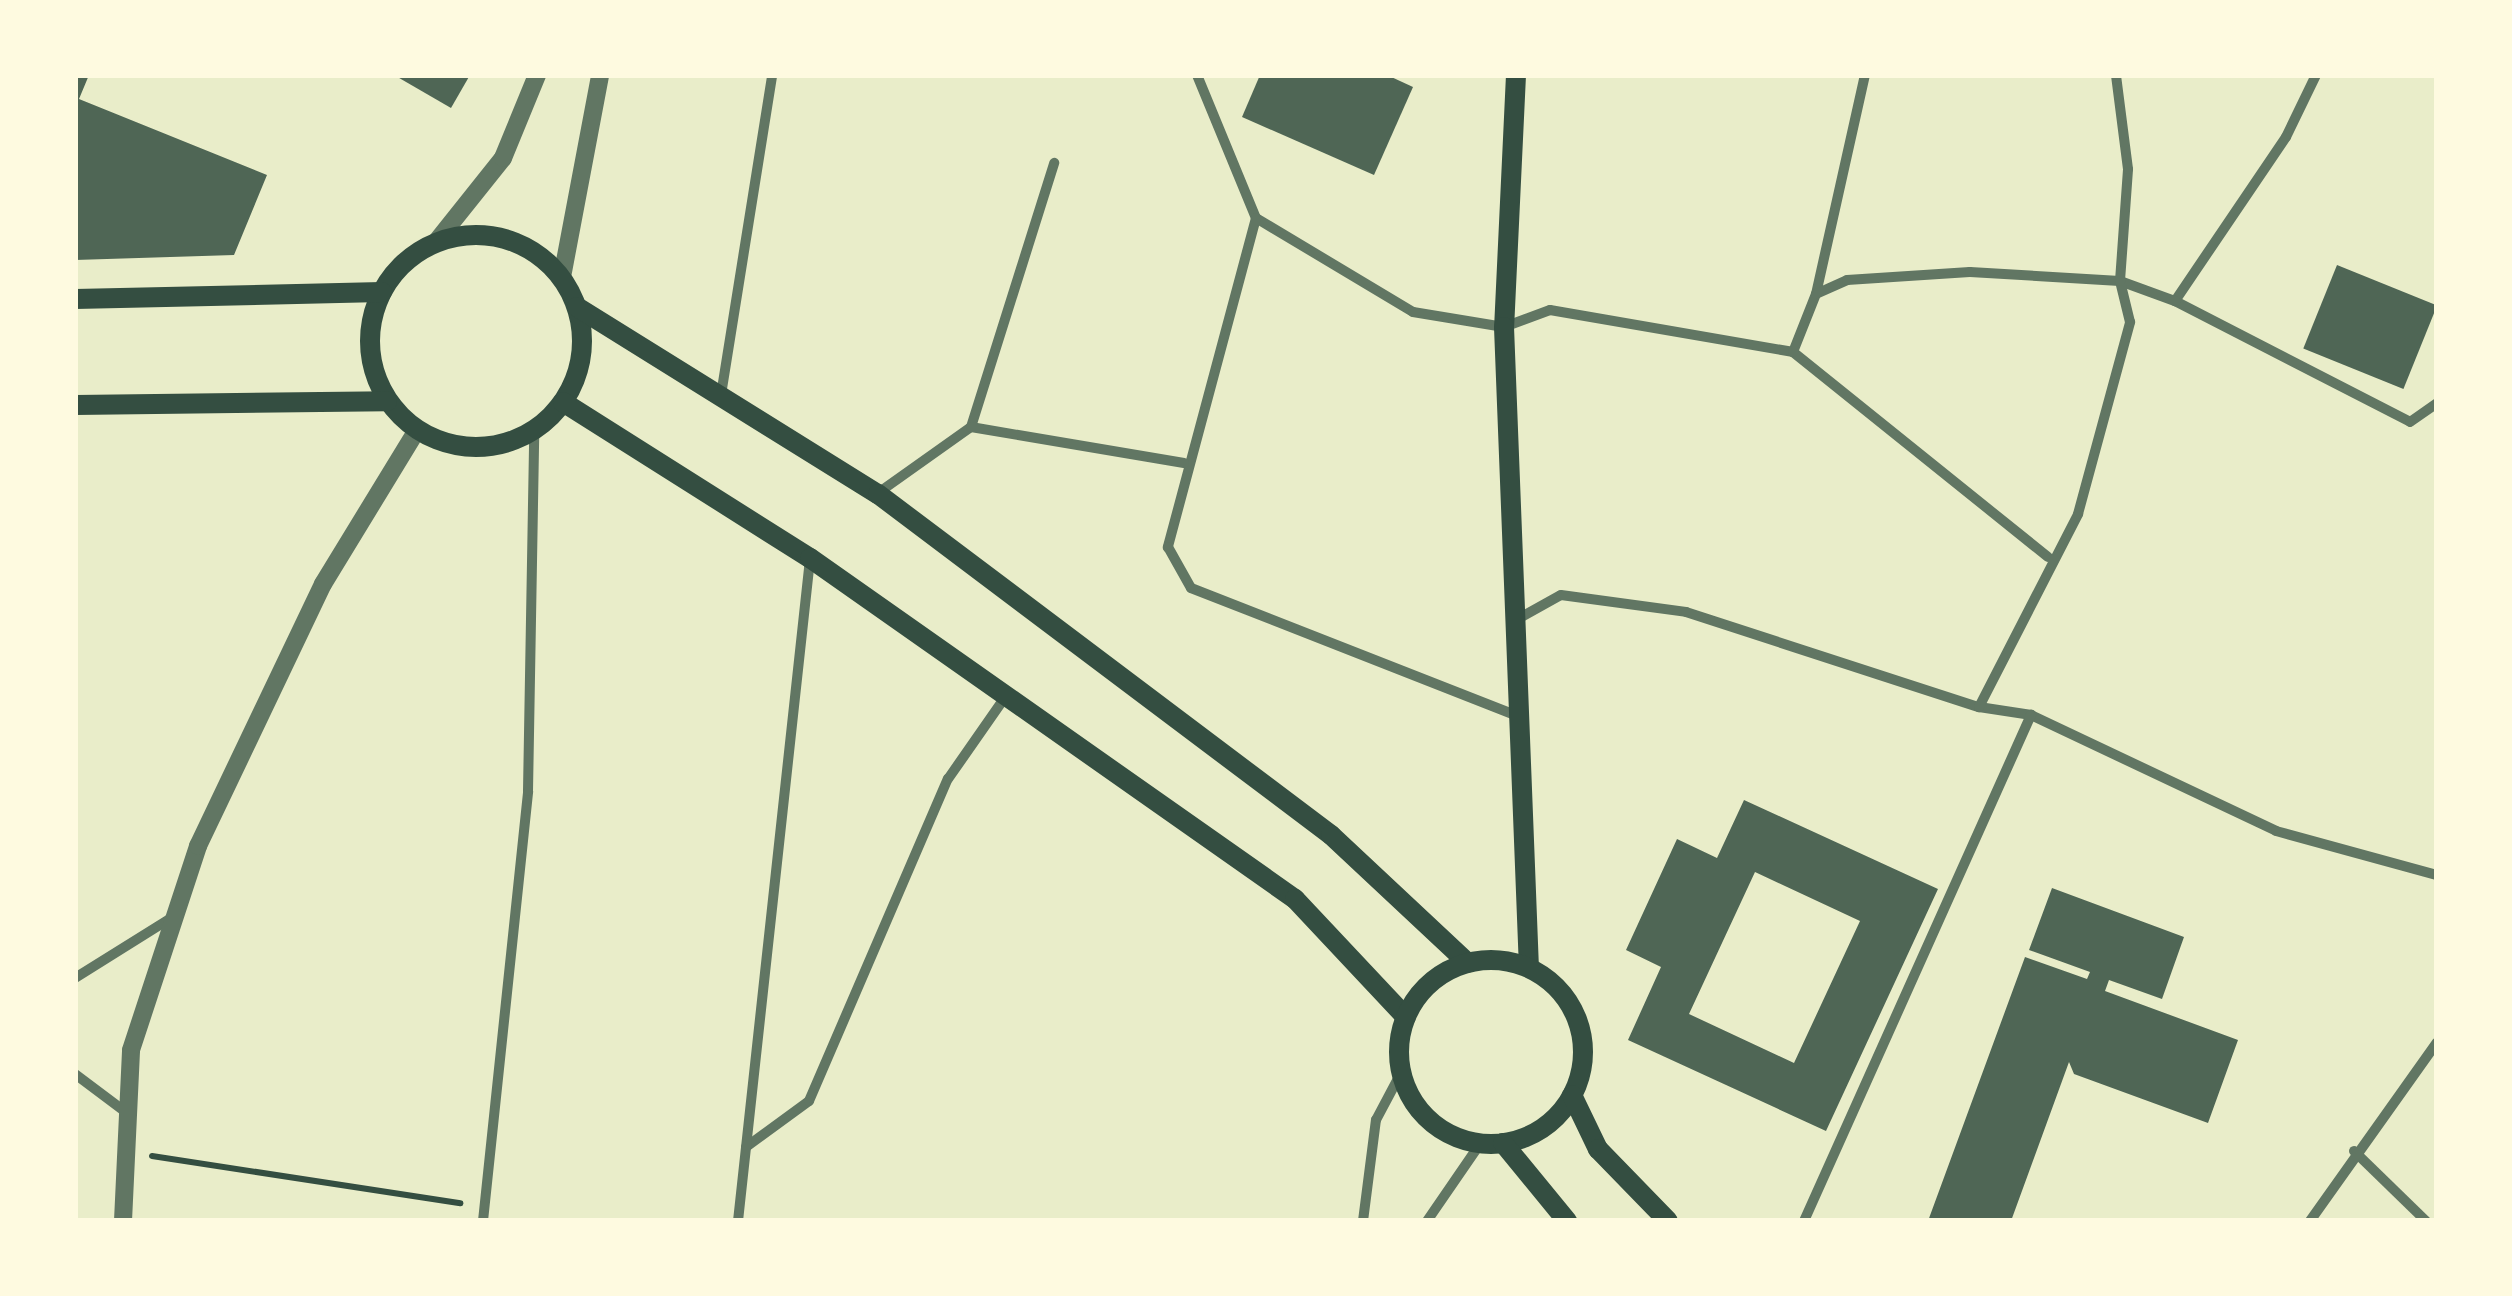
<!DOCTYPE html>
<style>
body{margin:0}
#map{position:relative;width:2512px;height:1296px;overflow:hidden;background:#e9edc9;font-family:Rubik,sans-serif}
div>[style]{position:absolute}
.building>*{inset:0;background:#4f6655;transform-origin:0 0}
.path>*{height:6px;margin:-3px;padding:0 3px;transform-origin:3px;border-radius:3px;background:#344e41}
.minor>*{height:10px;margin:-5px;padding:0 5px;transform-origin:5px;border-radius:5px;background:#617663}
.tertiary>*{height:18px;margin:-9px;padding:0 9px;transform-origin:9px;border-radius:9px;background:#617663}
.secondary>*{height:20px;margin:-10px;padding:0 10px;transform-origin:10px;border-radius:10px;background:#344e41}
.secondary>.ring{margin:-10px;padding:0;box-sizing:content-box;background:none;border:20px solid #344e41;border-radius:50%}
span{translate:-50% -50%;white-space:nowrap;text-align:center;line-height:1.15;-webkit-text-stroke:8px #fefae0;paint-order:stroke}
.frame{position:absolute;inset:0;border:78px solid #fefae0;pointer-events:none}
</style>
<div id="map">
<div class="building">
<i style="clip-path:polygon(75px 75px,89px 75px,79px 99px,267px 175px,234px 255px,75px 260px)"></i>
<i style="clip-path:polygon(394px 75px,470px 75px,451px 108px)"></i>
<i style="clip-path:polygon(1260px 75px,1387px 75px,1413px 87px,1374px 175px,1242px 117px)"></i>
<i style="left:2337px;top:265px;width:108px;height:90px;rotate:22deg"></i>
<i style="clip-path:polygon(evenodd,1744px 800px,1938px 889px,1826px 1131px,1628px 1040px,1661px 967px,1626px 950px,1677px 839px,1717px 858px,1744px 800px,1755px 872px,1860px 921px,1794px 1063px,1689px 1014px,1755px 872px)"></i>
<i style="clip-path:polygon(2052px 888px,2184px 937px,2162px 999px,2109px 980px,2105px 991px,2238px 1040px,2208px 1123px,2074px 1074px,2069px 1062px,2011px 1221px,1928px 1221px,2025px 957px,2087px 979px,2090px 972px,2029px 950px)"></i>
</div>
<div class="path">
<i style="left:152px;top:1156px;width:312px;rotate:8.7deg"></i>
</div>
<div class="minor">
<i style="left:1197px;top:75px;width:155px;rotate:67.6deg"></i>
<i style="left:1256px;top:218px;width:183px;rotate:30.9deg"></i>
<i style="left:1413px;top:312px;width:92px;rotate:9.4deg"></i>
<i style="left:1504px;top:327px;width:49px;rotate:-20.3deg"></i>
<i style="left:1550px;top:310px;width:247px;rotate:9.8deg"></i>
<i style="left:1793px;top:352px;width:327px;rotate:38.8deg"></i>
<i style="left:2316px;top:75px;width:69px;rotate:115.8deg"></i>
<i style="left:2286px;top:137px;width:198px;rotate:124.1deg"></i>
<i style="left:2175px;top:301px;width:264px;rotate:27.2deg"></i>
<i style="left:2410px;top:422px;width:33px;rotate:-35deg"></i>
<i style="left:1256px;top:218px;width:341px;rotate:105deg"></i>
<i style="left:1168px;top:547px;width:47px;rotate:60.7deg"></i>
<i style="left:1191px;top:588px;width:346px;rotate:21.4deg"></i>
<i style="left:1816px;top:294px;width:224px;rotate:-77.4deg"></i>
<i style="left:1793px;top:352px;width:62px;rotate:-68.4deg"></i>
<i style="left:1816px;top:294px;width:34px;rotate:-24deg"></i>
<i style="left:1847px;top:280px;width:123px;rotate:-3.7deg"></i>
<i style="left:1970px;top:272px;width:150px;rotate:3.4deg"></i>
<i style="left:2120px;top:281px;width:59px;rotate:20deg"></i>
<i style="left:721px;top:395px;width:324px;rotate:-80.9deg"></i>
<i style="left:971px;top:427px;width:277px;rotate:-72.5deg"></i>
<i style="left:878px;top:493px;width:114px;rotate:-35.4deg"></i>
<i style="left:971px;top:427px;width:216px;rotate:9.6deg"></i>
<i style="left:1516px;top:620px;width:51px;rotate:-29.1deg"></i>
<i style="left:1561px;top:595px;width:126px;rotate:7.7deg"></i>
<i style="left:1686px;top:612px;width:308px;rotate:18deg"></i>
<i style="left:1979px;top:707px;width:53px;rotate:8.7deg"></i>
<i style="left:2031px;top:715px;width:271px;rotate:25.3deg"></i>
<i style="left:2276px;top:831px;width:167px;rotate:15.3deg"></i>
<i style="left:1979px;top:707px;width:217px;rotate:-62.8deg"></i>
<i style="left:2078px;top:514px;width:199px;rotate:-74.8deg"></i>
<i style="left:2130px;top:322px;width:42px;rotate:-103.7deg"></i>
<i style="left:2120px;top:281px;width:112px;rotate:-85.9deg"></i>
<i style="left:2128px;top:169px;width:95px;rotate:-97.3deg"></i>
<i style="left:75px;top:978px;width:113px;rotate:-32deg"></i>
<i style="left:75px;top:1074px;width:65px;rotate:36.9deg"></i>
<i style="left:746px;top:1147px;width:78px;rotate:-36.1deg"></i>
<i style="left:809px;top:1101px;width:351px;rotate:-66.7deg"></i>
<i style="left:948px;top:779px;width:101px;rotate:-55.1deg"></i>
<i style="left:2354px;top:1151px;width:100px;rotate:44.2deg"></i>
<i style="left:483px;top:1221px;width:432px;rotate:-84deg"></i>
<i style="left:528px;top:791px;width:360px;rotate:-89deg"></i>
<i style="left:738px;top:1221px;width:666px;rotate:-83.79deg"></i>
<i style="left:1363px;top:1221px;width:102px;rotate:-82.7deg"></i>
<i style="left:1376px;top:1120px;width:53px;rotate:-62deg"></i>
<i style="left:1427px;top:1221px;width:93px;rotate:-55.5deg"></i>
<i style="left:1804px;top:1221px;width:555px;rotate:-65.84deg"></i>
<i style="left:2310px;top:1221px;width:219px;rotate:-54.6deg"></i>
</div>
<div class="tertiary">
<i style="left:436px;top:242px;width:107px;rotate:-51.4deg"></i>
<i style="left:503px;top:158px;width:90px;rotate:-67.7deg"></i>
<i style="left:562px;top:277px;width:206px;rotate:-79.3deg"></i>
<i style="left:123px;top:1221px;width:171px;rotate:-87.3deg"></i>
<i style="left:131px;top:1050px;width:215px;rotate:-71.8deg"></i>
<i style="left:198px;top:846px;width:290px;rotate:-64.5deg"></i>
<i style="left:323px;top:584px;width:180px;rotate:-58.6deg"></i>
</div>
<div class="secondary">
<i style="left:1516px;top:75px;width:252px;rotate:92.7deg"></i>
<i style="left:1504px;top:327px;width:641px;rotate:87.77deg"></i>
<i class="ring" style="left:370px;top:235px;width:192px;height:192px"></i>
<i style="left:75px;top:299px;width:307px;rotate:-1.3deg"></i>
<i style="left:577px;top:307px;width:354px;rotate:31.9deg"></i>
<i style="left:878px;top:494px;width:567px;rotate:36.97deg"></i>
<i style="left:1331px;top:835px;width:187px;rotate:43.1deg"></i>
<i style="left:563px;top:402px;width:292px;rotate:32.3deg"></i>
<i style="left:810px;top:558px;width:593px;rotate:35.11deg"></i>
<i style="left:1295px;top:899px;width:162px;rotate:46.8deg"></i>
<i style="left:75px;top:405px;width:312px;rotate:-0.7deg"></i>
<i class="ring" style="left:1399px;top:960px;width:164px;height:164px"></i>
<i style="left:1572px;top:1095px;width:60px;rotate:64.3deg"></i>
<i style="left:1598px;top:1149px;width:100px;rotate:45.8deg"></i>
<i style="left:1503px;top:1143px;width:101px;rotate:50.6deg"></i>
</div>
<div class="frame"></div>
</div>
